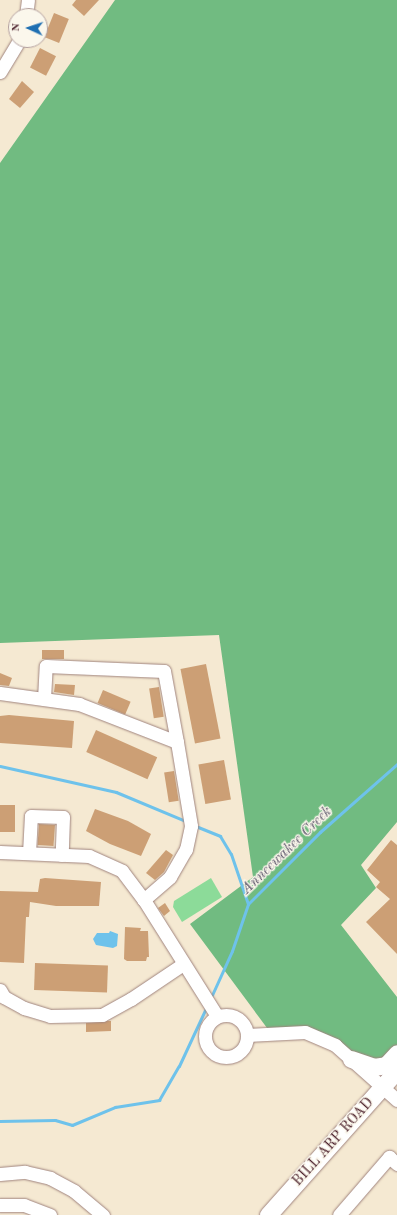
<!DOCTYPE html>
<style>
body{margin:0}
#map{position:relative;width:397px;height:1215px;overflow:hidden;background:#f5e9d2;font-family:"Old Standard TT",serif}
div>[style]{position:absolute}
.green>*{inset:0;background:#8cdb99}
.forest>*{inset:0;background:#71bb81}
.water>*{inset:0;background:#6ec2eb}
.stream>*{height:3px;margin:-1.5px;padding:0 1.5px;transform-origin:1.5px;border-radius:1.5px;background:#6ec2eb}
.building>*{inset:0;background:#cc9f75;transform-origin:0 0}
.roads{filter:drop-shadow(0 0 1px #a0847e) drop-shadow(0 0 1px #a0847e)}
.minor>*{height:13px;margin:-6.5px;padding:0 6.5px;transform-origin:6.5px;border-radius:6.5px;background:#fff}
.minor>.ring{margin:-6.5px;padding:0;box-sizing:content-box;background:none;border:13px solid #fff;border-radius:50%}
.major>*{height:17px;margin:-8.5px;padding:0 8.5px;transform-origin:8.5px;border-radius:8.5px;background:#fff}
span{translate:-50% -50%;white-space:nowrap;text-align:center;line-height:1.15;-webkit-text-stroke:3px #fbf7ec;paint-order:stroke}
.street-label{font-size:14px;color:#4a1f2b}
.water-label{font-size:15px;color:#555065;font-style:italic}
.north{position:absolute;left:8px;top:8px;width:40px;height:40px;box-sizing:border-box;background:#fbf7ec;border:1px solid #b4a19f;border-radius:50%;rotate:273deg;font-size:11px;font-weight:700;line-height:16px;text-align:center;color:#4a1f2b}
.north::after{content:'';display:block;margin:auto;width:14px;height:18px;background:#1f6fb2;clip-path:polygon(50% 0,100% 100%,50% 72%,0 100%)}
</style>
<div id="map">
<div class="green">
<i style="clip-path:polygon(211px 878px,222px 897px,182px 922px,173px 907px,174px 901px)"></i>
</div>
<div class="forest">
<i style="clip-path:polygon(115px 0,397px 0,397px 822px,361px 865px,376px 888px,341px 925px,397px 997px,397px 1053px,374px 1067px,305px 1032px,270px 1032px,190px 924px,253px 877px,219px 635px,0 643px,0 163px)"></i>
</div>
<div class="water">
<i style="clip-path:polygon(110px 931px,118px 934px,117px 946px,113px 948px,96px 945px,93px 939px,97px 933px,109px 933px)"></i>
</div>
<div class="stream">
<i style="left:0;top:766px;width:119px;rotate:12.6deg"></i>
<i style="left:116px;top:792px;width:73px;rotate:22.7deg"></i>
<i style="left:198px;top:827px;width:24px;rotate:22deg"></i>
<i style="left:220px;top:836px;width:21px;rotate:59deg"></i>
<i style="left:231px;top:854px;width:53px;rotate:71.2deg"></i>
<i style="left:212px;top:995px;width:48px;rotate:-65.6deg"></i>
<i style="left:232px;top:951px;width:50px;rotate:-71.2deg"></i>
<i style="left:248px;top:904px;width:102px;rotate:-45deg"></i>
<i style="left:320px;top:832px;width:103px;rotate:-41.4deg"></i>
<i style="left:0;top:1121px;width:55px;rotate:-1deg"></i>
<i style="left:55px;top:1120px;width:18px;rotate:16deg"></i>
<i style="left:72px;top:1125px;width:47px;rotate:-22.7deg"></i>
<i style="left:115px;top:1107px;width:45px;rotate:-9deg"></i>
<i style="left:159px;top:1100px;width:39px;rotate:-60deg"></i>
<i style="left:179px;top:1066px;width:62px;rotate:-65.1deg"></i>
</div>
<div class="building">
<i style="clip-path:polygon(76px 0,99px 0,84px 16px,72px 5px)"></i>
<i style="left:54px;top:13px;width:16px;height:26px;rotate:22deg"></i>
<i style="left:40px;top:48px;width:18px;height:22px;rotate:27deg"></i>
<i style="clip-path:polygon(22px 81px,34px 92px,20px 108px,9px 99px)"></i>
<i style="left:42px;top:650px;width:22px;height:9px"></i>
<i style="left:206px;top:664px;width:76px;height:26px;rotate:79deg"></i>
<i style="clip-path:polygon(0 673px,12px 678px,9px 686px,0 685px)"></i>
<i style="clip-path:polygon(55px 684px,75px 685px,74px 695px,54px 692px)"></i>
<i style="left:159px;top:687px;width:30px;height:10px;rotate:81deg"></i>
<i style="left:103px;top:690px;width:30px;height:14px;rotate:23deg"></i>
<i style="clip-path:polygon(9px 715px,74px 721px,72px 748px,0 743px,0 716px)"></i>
<i style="left:96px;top:730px;width:67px;height:24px;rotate:24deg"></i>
<i style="left:224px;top:760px;width:40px;height:26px;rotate:80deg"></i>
<i style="left:174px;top:771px;width:30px;height:10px;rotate:81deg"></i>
<i style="left:0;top:805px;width:15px;height:27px"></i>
<i style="clip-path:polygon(95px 809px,128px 821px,151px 834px,141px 856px,110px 844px,86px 831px)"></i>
<i style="left:39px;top:824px;width:16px;height:21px;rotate:4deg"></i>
<i style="clip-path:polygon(391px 840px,397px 845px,397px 954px,366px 922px,390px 899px,376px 887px,380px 882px,367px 870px)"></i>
<i style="clip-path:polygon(166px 850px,173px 855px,164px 872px,155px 880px,146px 873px)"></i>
<i style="clip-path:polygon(45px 878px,101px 882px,99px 906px,56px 906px,30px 902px,29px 917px,26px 917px,24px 963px,0 962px,0 891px,38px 892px,40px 879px)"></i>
<i style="clip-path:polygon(165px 903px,170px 911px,164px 916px,158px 908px)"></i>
<i style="clip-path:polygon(125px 927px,141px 928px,140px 931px,148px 931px,149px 957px,147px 957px,146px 961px,127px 961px,124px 959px)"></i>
<i style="left:35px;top:963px;width:73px;height:27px;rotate:2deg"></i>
<i style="clip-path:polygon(108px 1021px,111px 1021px,111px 1031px,86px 1032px,86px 1023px)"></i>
</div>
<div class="roads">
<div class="minor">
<i style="left:26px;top:16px;width:16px;rotate:-83deg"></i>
<i style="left:0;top:72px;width:37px;rotate:-59deg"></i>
<i style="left:0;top:693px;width:80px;rotate:7.9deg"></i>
<i style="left:79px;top:704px;width:105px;rotate:21.2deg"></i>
<i style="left:177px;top:742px;width:85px;rotate:80.5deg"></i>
<i style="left:191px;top:826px;width:24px;rotate:102deg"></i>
<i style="left:186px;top:849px;width:32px;rotate:120deg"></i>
<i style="left:170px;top:877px;width:35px;rotate:139deg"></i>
<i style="left:44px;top:699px;width:33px;rotate:-87deg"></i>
<i style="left:46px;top:666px;width:118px;rotate:2.4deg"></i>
<i style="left:164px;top:671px;width:72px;rotate:79.6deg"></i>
<i style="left:0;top:852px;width:89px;rotate:2.6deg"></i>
<i style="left:89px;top:856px;width:36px;rotate:24deg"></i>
<i style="left:122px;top:871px;width:36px;rotate:53deg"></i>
<i style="left:144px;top:900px;width:137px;rotate:57.8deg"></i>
<i style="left:29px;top:853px;width:37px;rotate:-87deg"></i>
<i style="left:31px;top:816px;width:32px;rotate:2deg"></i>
<i style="left:63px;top:817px;width:38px;rotate:92deg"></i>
<i style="left:0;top:990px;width:8px;rotate:60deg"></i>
<i style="left:4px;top:997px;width:23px;rotate:29deg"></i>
<i style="left:24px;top:1008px;width:27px;rotate:17deg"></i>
<i style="left:50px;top:1016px;width:52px;rotate:-1.1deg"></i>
<i style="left:102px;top:1015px;width:33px;rotate:-29deg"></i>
<i style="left:131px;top:999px;width:63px;rotate:-33.9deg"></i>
<i class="ring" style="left:205px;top:1015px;width:29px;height:29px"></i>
<i style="left:247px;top:1035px;width:58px;rotate:-3deg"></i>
<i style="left:305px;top:1032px;width:33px;rotate:23deg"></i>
<i style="left:335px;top:1045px;width:83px;rotate:41.6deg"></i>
<i style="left:0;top:1174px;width:25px;rotate:-5deg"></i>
<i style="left:25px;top:1172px;width:26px;rotate:13deg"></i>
<i style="left:50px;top:1178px;width:27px;rotate:28deg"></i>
<i style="left:74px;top:1191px;width:38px;rotate:40deg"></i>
<i style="left:0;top:1205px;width:24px"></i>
<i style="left:24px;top:1205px;width:28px;rotate:21deg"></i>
<i style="left:339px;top:1215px;width:77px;rotate:-49.2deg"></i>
<i style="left:389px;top:1157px;width:11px;rotate:41deg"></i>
</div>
<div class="major">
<i style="left:351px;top:1059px;width:24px;rotate:19deg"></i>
<i style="left:374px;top:1067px;width:12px;rotate:-9deg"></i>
<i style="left:386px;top:1065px;width:16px;rotate:-47deg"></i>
<i style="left:268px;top:1215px;width:194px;rotate:-48.3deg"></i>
</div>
</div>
<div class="street-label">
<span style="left:333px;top:1142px;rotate:-48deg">BILL ARP ROAD</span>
</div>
<div class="water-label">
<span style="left:287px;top:851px;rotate:-44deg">Anneewakee Creek</span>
</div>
<div class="north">N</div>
</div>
